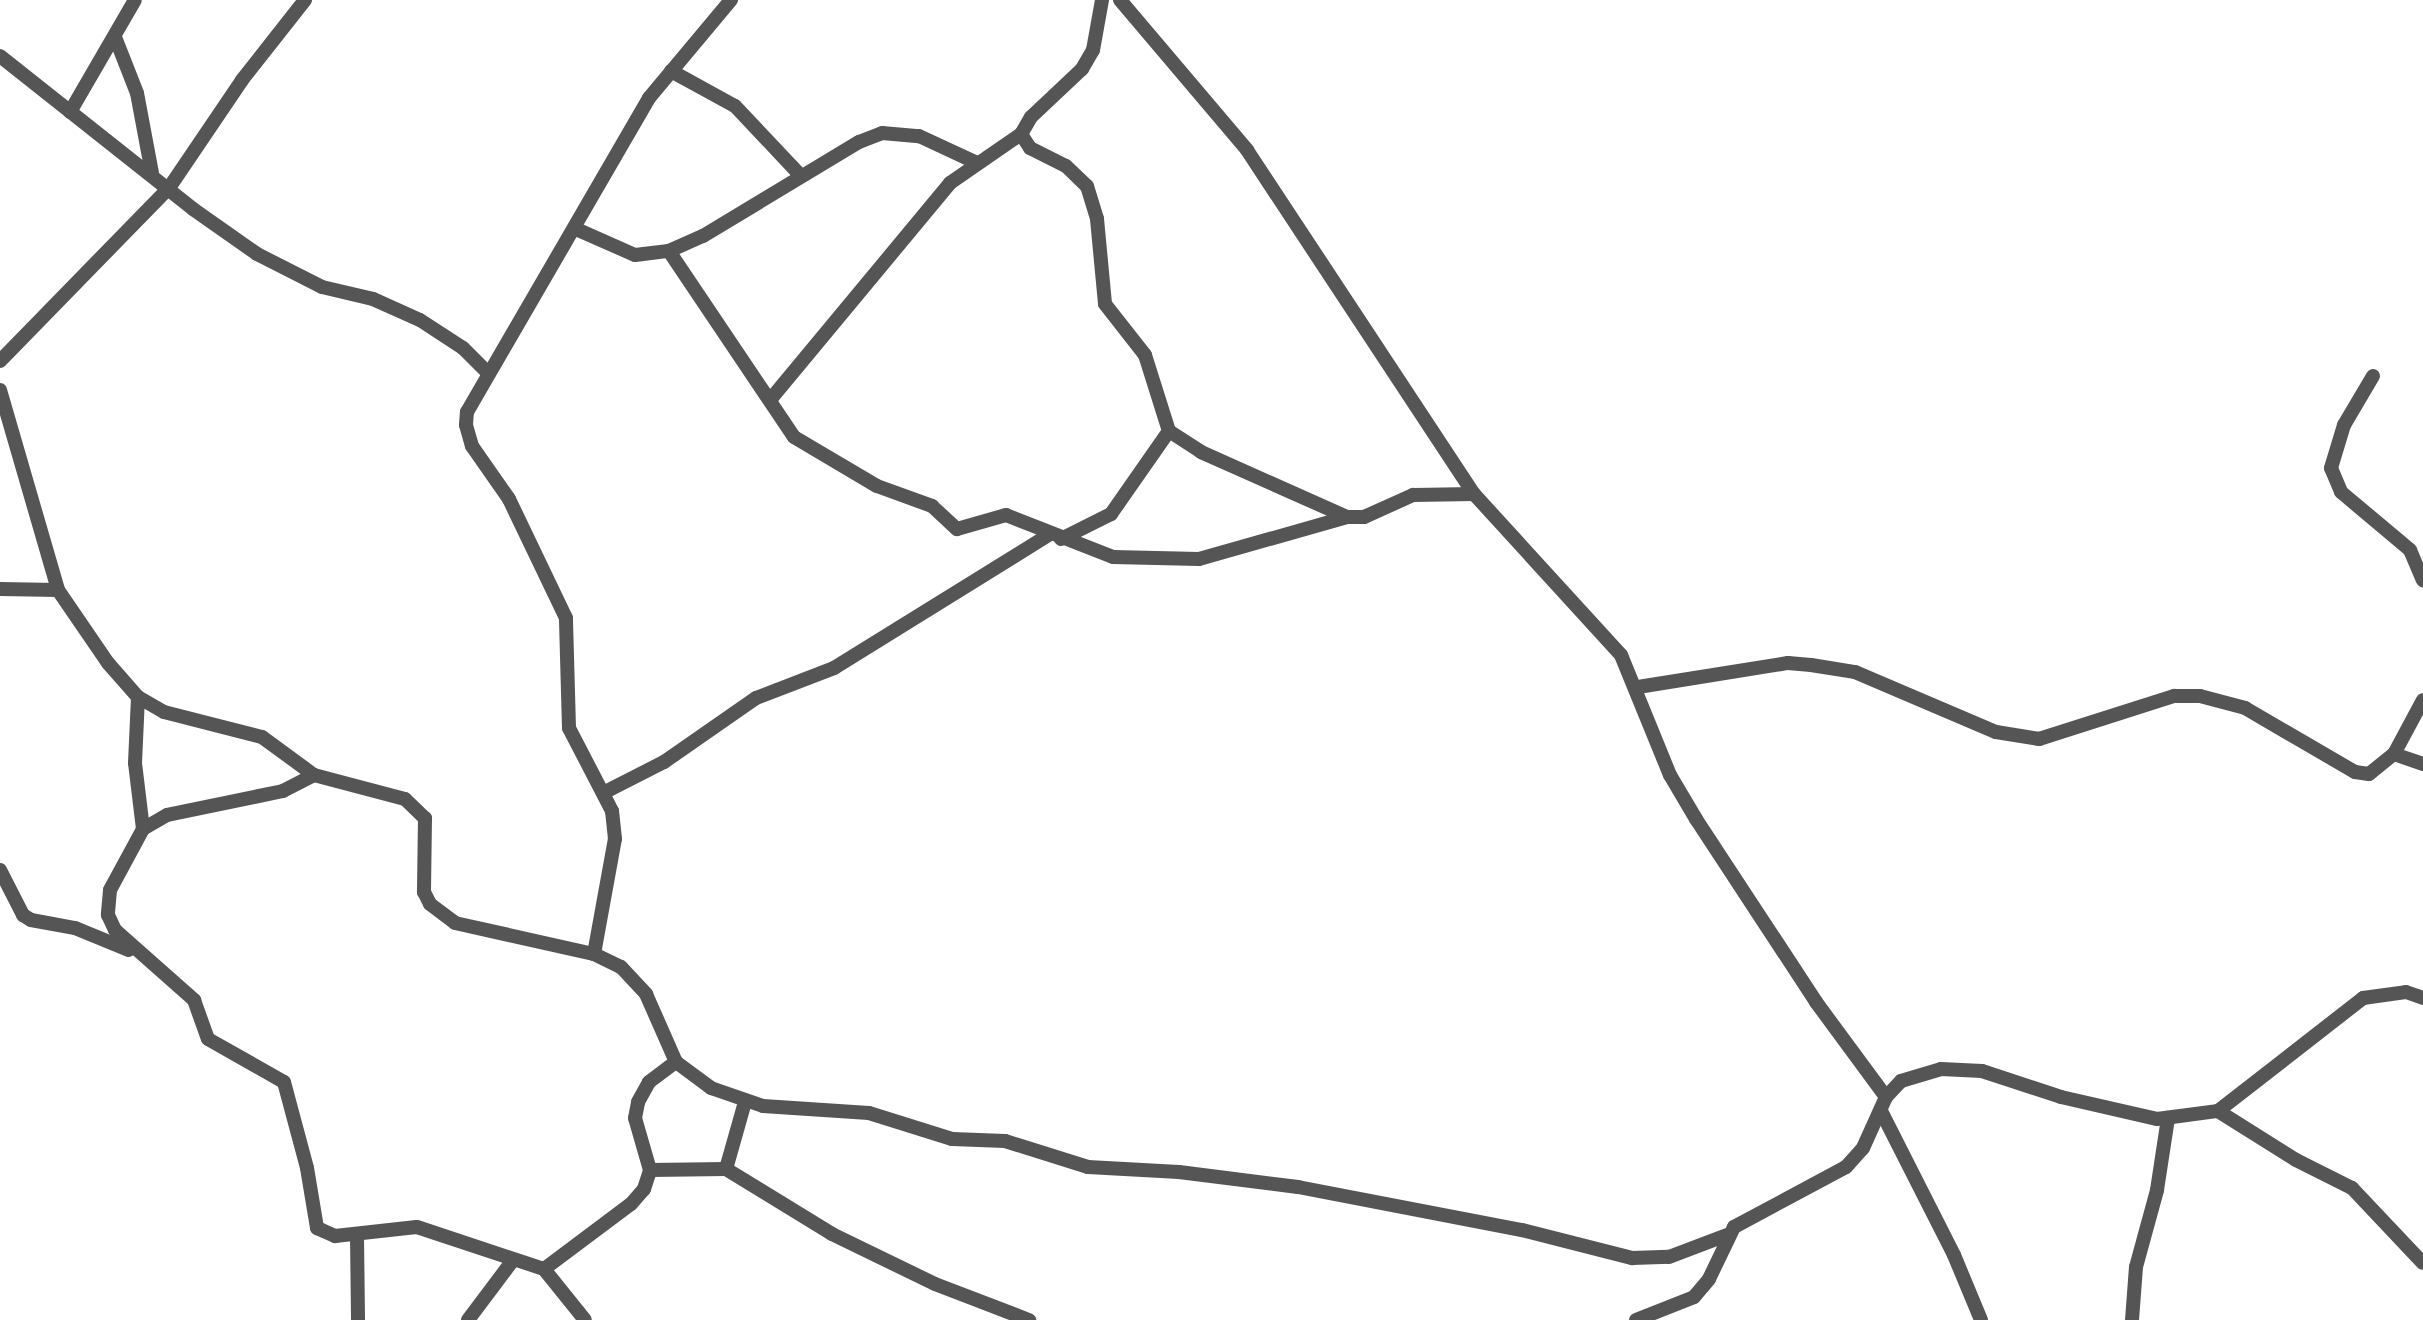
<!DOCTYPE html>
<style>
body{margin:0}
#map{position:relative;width:2423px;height:1320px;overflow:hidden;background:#fff;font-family:Raleway,sans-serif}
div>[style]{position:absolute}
.street>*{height:14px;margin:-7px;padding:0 7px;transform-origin:7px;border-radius:7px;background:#555}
span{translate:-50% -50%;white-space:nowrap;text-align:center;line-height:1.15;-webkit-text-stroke:6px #fff;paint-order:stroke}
</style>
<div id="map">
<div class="street">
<i style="left:1102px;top:0;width:51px;rotate:100.2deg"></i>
<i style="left:1093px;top:50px;width:22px;rotate:120deg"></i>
<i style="left:1082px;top:69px;width:70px;rotate:136.7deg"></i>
<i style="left:1031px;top:117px;width:20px;rotate:120deg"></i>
<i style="left:1021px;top:134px;width:17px;rotate:57deg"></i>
<i style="left:1030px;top:148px;width:40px;rotate:26.6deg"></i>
<i style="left:1066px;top:166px;width:29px;rotate:44deg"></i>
<i style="left:1087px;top:186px;width:34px;rotate:73deg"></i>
<i style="left:1097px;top:219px;width:85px;rotate:84.6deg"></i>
<i style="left:1105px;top:304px;width:65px;rotate:51.9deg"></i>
<i style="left:1145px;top:355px;width:80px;rotate:72.5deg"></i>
<i style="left:1169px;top:431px;width:38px;rotate:33deg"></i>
<i style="left:1201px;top:452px;width:160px;rotate:24deg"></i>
<i style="left:1347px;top:517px;width:17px"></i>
<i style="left:1364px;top:517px;width:54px;rotate:-24.2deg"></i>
<i style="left:1413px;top:495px;width:61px;rotate:-0.9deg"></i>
<i style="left:1120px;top:0;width:197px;rotate:49.7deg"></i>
<i style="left:1247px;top:150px;width:412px;rotate:56.6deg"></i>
<i style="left:1474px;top:494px;width:218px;rotate:47.6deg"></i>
<i style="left:1621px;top:655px;width:130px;rotate:67.8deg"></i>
<i style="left:1670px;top:775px;width:51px;rotate:59.4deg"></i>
<i style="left:1696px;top:819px;width:219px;rotate:56.7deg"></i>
<i style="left:1816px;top:1002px;width:118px;rotate:53.6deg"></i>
<i style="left:115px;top:37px;width:60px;rotate:68.6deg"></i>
<i style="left:137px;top:93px;width:81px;rotate:79.4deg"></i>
<i style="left:0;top:56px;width:246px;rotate:38.4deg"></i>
<i style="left:193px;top:209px;width:78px;rotate:35.1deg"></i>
<i style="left:257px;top:254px;width:73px;rotate:26.9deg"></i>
<i style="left:322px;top:287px;width:52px;rotate:13.2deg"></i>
<i style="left:373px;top:299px;width:51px;rotate:24.1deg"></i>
<i style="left:420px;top:320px;width:51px;rotate:33.1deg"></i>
<i style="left:463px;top:348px;width:35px;rotate:45deg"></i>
<i style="left:671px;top:71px;width:73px;rotate:28.7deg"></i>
<i style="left:735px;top:106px;width:96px;rotate:46.7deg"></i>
<i style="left:70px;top:112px;width:129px;rotate:-59.9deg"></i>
<i style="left:576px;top:229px;width:64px;rotate:23.8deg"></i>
<i style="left:635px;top:255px;width:34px;rotate:-7deg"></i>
<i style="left:669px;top:251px;width:37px;rotate:-24deg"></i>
<i style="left:703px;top:236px;width:182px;rotate:-31.1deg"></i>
<i style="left:859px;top:142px;width:25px;rotate:-21deg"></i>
<i style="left:882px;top:133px;width:37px;rotate:5deg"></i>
<i style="left:919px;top:136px;width:62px;rotate:24.9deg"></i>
<i style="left:669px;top:251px;width:224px;rotate:56.1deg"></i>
<i style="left:794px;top:437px;width:96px;rotate:30.6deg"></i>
<i style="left:877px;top:486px;width:59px;rotate:20deg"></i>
<i style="left:932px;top:506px;width:34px;rotate:43deg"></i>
<i style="left:957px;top:529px;width:51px;rotate:-15.9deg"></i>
<i style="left:1006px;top:515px;width:115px;rotate:21.4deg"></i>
<i style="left:1113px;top:557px;width:86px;rotate:1.3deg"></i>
<i style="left:1199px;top:559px;width:154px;rotate:-15.8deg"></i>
<i style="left:0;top:361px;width:242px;rotate:-45.7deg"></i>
<i style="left:169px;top:188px;width:130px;rotate:-55.9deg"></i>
<i style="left:242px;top:80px;width:102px;rotate:-51.8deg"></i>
<i style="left:2373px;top:376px;width:57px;rotate:120.6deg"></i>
<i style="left:2344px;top:425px;width:45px;rotate:106.8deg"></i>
<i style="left:2331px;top:468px;width:26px;rotate:67deg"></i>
<i style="left:2341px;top:492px;width:90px;rotate:40deg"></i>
<i style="left:2410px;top:550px;width:33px;rotate:67deg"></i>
<i style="left:0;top:390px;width:208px;rotate:73.8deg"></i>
<i style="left:58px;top:590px;width:88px;rotate:55.6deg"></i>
<i style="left:108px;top:663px;width:45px;rotate:48.6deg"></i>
<i style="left:138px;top:697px;width:30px;rotate:30deg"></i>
<i style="left:164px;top:712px;width:101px;rotate:14.3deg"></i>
<i style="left:262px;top:737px;width:64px;rotate:36.2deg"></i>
<i style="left:314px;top:775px;width:94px;rotate:14.8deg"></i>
<i style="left:405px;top:799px;width:28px;rotate:44deg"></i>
<i style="left:425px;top:818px;width:74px;rotate:90.8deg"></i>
<i style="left:424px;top:892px;width:13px;rotate:63deg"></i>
<i style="left:430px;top:904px;width:31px;rotate:37deg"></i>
<i style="left:455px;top:923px;width:142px;rotate:12.6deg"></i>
<i style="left:594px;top:954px;width:30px;rotate:26deg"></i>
<i style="left:621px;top:967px;width:37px;rotate:47deg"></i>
<i style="left:646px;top:994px;width:74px;rotate:66.2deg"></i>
<i style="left:676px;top:1062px;width:44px;rotate:36.6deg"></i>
<i style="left:711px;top:1088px;width:55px;rotate:19.1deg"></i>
<i style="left:763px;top:1106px;width:106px;rotate:3.8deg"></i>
<i style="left:869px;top:1113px;width:87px;rotate:17.4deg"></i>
<i style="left:952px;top:1139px;width:53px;rotate:2.2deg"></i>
<i style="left:1005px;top:1141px;width:87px;rotate:17.4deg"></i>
<i style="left:1088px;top:1167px;width:91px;rotate:3.1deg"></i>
<i style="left:1179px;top:1172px;width:120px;rotate:7.2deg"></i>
<i style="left:1298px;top:1187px;width:228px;rotate:10.9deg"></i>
<i style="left:1522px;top:1230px;width:114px;rotate:14.3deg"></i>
<i style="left:1632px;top:1258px;width:37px;rotate:-2deg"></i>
<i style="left:1669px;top:1257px;width:62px;rotate:-20.8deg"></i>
<i style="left:770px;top:400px;width:282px;rotate:-50.3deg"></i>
<i style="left:950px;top:183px;width:86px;rotate:-34.6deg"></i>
<i style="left:1061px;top:539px;width:56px;rotate:-26.6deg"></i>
<i style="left:1111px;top:514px;width:101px;rotate:-55.1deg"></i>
<i style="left:0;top:589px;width:58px;rotate:1deg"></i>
<i style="left:1638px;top:687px;width:152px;rotate:-9.1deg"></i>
<i style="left:1788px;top:663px;width:23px;rotate:5deg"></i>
<i style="left:1811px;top:665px;width:45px;rotate:9deg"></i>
<i style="left:1855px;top:672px;width:153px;rotate:23.1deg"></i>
<i style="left:1996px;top:732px;width:44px;rotate:9.2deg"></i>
<i style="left:2039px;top:739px;width:142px;rotate:-17.7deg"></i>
<i style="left:2174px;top:696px;width:26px"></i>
<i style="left:2200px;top:696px;width:47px;rotate:14.9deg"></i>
<i style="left:2245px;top:708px;width:127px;rotate:30.2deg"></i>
<i style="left:2355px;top:772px;width:14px;rotate:8deg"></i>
<i style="left:2369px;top:774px;width:32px;rotate:-39deg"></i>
<i style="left:2394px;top:754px;width:61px;rotate:-61.8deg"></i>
<i style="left:138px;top:697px;width:66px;rotate:92.6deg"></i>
<i style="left:135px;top:763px;width:66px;rotate:83.1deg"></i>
<i style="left:2394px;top:754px;width:31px;rotate:19deg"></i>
<i style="left:314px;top:775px;width:35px;rotate:153deg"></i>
<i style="left:283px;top:791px;width:118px;rotate:168.3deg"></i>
<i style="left:167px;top:815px;width:28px;rotate:150deg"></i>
<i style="left:143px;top:829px;width:69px;rotate:118.4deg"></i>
<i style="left:110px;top:890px;width:25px;rotate:95deg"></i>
<i style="left:108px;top:915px;width:17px;rotate:65deg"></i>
<i style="left:115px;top:930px;width:106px;rotate:41.5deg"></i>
<i style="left:194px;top:1000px;width:41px;rotate:70.3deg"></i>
<i style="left:208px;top:1039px;width:87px;rotate:29.5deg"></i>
<i style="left:284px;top:1082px;width:89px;rotate:75deg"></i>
<i style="left:307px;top:1168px;width:61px;rotate:80.5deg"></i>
<i style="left:317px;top:1228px;width:20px;rotate:24deg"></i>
<i style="left:335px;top:1236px;width:82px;rotate:-6.3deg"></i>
<i style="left:417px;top:1227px;width:134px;rotate:18.3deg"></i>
<i style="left:544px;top:1269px;width:65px;rotate:51.2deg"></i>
<i style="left:605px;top:792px;width:66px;rotate:-27deg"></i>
<i style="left:664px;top:762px;width:112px;rotate:-34.8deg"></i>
<i style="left:756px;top:698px;width:84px;rotate:-21deg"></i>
<i style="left:834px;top:668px;width:254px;rotate:-31.8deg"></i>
<i style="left:0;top:870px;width:51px;rotate:62.9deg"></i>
<i style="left:23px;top:915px;width:9px;rotate:32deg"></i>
<i style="left:31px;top:920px;width:45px;rotate:10.3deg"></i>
<i style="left:75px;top:928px;width:58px;rotate:22.2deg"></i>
<i style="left:594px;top:954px;width:117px;rotate:-79.7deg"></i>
<i style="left:615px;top:839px;width:28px;rotate:-96deg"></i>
<i style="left:612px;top:811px;width:93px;rotate:-117.4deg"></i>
<i style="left:569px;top:728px;width:110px;rotate:-91.6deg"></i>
<i style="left:566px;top:618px;width:132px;rotate:-115.6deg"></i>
<i style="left:509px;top:499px;width:65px;rotate:-124.9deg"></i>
<i style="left:472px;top:446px;width:22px;rotate:-106deg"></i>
<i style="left:466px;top:425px;width:13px;rotate:-86deg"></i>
<i style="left:467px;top:412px;width:363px;rotate:-59.9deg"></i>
<i style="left:649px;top:98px;width:128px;rotate:-50.1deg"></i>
<i style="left:1881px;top:1111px;width:161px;rotate:63.1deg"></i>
<i style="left:1954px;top:1255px;width:70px;rotate:67.4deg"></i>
<i style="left:2218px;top:1111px;width:184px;rotate:-37.9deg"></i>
<i style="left:2363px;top:998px;width:43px;rotate:-7.9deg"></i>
<i style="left:2406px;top:992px;width:18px;rotate:19deg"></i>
<i style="left:726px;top:1169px;width:70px;rotate:-74.2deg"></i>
<i style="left:650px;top:1170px;width:76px;rotate:-0.8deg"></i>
<i style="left:726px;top:1169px;width:124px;rotate:31.5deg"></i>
<i style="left:832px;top:1234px;width:114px;rotate:25.9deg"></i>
<i style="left:935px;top:1284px;width:101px;rotate:21deg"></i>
<i style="left:357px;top:1236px;width:84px;rotate:89.3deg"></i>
<i style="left:544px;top:1269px;width:109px;rotate:-36.8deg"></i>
<i style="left:631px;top:1204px;width:20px;rotate:-49deg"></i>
<i style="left:644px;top:1189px;width:20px;rotate:-72deg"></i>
<i style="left:650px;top:1170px;width:54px;rotate:-106.1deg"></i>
<i style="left:635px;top:1118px;width:16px;rotate:-79deg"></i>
<i style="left:638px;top:1102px;width:23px;rotate:-61deg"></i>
<i style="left:649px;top:1082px;width:34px;rotate:-37deg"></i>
<i style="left:468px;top:1320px;width:75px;rotate:-53.1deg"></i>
<i style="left:1636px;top:1320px;width:62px;rotate:-21.6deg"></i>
<i style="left:1694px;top:1297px;width:23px;rotate:-50deg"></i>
<i style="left:1709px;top:1279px;width:58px;rotate:-64.3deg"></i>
<i style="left:1734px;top:1227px;width:127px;rotate:-28.2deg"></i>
<i style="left:1846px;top:1167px;width:25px;rotate:-48deg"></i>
<i style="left:1863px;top:1148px;width:56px;rotate:-65.7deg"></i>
<i style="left:1886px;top:1097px;width:22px;rotate:-47deg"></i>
<i style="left:1901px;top:1081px;width:42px;rotate:-16.7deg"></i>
<i style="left:1941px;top:1069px;width:41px;rotate:2.8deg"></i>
<i style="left:1982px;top:1071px;width:83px;rotate:18.2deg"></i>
<i style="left:2061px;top:1097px;width:98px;rotate:12.9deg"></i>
<i style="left:2157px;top:1119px;width:62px;rotate:-7.5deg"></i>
<i style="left:2218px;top:1111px;width:92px;rotate:32.1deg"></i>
<i style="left:2296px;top:1160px;width:63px;rotate:26.6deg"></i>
<i style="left:2352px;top:1188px;width:103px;rotate:46.6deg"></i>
<i style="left:2132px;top:1320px;width:53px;rotate:-85.7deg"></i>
<i style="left:2136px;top:1267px;width:80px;rotate:-74.7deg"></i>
<i style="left:2157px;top:1190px;width:73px;rotate:-81.3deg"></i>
</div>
</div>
